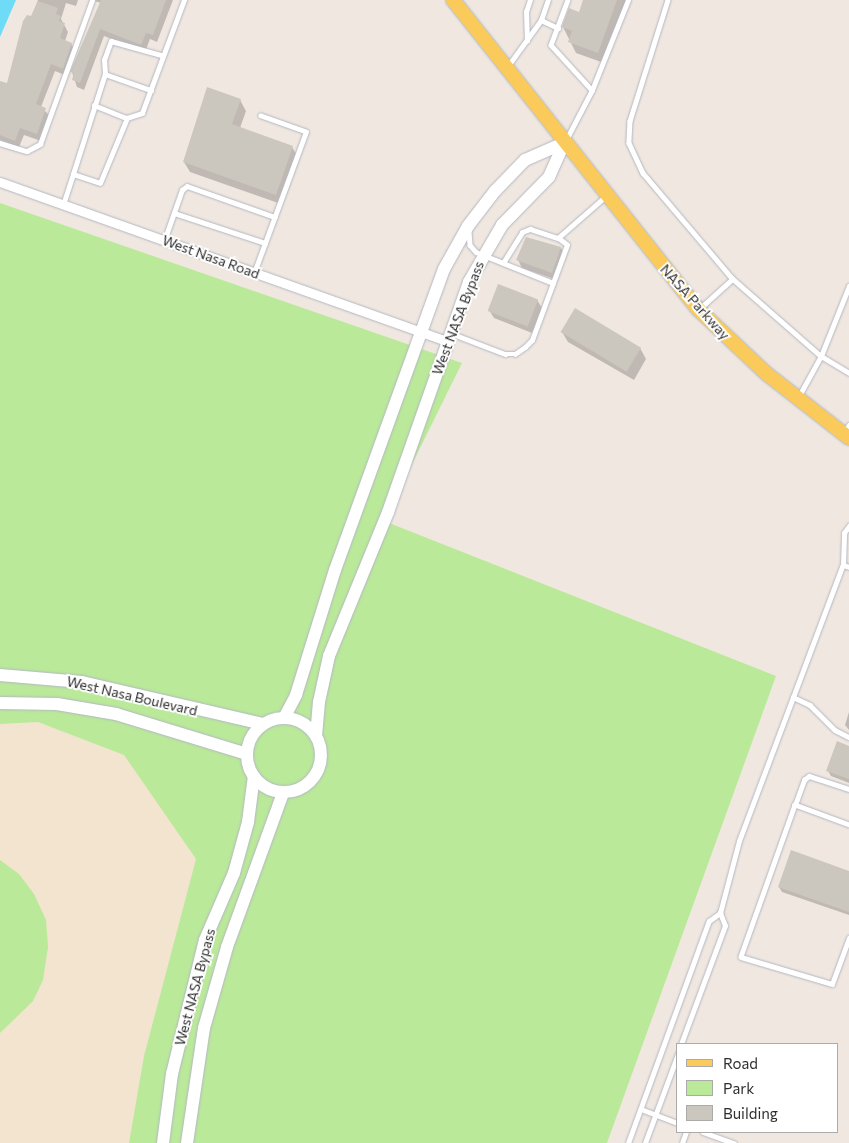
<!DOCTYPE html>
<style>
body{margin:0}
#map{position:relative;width:849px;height:1143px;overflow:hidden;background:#f0e8e0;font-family:Commissioner,sans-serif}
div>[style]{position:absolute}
.education>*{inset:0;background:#f2e4cf}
.green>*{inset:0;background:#bae99a}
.water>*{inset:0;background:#6edbf7}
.shadow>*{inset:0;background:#0003}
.building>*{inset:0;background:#cbc6be;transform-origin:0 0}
.roads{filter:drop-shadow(0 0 1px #b4b7c2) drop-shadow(0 0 1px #b4b7c2)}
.lane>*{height:4.5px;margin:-2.25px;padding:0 2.25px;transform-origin:2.25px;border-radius:2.25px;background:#fff}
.street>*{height:9px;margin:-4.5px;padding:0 4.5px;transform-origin:4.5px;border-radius:4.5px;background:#fff}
.secondary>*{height:12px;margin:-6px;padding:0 6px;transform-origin:6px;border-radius:6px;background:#fff}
.secondary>.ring{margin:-6px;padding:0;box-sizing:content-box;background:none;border:12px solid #fff;border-radius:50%}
.primary>*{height:14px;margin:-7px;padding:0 7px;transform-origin:7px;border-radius:7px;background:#facb5b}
span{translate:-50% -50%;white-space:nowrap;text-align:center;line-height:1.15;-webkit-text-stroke:4px #fff;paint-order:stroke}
.street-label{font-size:14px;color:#2e2e2e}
.legend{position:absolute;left:676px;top:1043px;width:162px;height:90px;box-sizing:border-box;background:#fff;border:1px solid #ababab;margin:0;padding:6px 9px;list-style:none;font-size:15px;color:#2e2e2e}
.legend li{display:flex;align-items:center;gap:10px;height:25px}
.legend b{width:25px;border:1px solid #ababab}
</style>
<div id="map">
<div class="education">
<i style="clip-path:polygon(38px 722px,124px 755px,196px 859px,144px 1056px,129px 1143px,0 1143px,0 724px)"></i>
</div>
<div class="green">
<i style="clip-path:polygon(0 203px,462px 363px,384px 521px,776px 676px,607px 1143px,129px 1143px,144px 1056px,196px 859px,124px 755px,38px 722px,0 724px)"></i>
<i style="clip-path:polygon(0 860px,19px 874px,34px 894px,46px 920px,48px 947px,43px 980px,33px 1001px,0 1033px)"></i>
</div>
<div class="water">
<i style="clip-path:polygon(0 0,16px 0,0 37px)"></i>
</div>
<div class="shadow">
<i style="clip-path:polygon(38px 0,78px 0,76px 6px,66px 3px,61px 19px,68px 32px,65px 41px,71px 44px,76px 51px,67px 76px,55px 71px,41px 107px,50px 116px,41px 141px,24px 135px,19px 147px,0 140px,0 83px,8px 85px,24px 22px,31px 18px)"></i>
<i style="clip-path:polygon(91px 0,173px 0,157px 42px,150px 39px,145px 52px,104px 36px,84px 90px,77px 87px,72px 72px,81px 47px,84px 49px,101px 3px)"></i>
<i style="clip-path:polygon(585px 0,626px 0,604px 63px,576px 53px,563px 27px,580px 13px)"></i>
<i style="clip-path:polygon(240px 100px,246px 111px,240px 128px,292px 147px,298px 157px,281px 204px,190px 172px,184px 162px)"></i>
<i style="clip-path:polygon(561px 248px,565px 256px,557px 280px,522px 268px,518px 260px)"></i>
<i style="clip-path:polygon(537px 300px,542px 308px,532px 333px,494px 318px,489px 310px)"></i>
<i style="clip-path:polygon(562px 332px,640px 348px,646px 359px,634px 380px,568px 342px)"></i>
<i style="clip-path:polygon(849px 712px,849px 730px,845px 725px)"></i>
<i style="clip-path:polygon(849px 747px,849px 783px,831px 776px,828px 771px)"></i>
<i style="clip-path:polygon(849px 873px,849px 915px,782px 892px,779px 887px)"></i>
</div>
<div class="building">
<i style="clip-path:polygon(101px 0,166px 0,153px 35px,146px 33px,141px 45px,100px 29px,80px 83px,72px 80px,74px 73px,70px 72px)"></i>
<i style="clip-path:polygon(583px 0,617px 0,598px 53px,568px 42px,572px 31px,562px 27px,569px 8px,579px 12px)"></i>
<i style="clip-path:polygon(38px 1px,58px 8px,56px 14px,61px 16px,59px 21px,65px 23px,60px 38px,72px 43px,63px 69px,51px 64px,36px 104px,46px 108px,37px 134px,20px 128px,15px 141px,0 135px,0 81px,7px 83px,23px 21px,27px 15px,31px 16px)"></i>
<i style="clip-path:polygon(207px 87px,241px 99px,232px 124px,293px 146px,276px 195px,183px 162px)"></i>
<i style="clip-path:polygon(526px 237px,561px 247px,552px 273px,516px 260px)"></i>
<i style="left:498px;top:284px;width:43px;height:29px;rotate:21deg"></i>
<i style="left:575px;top:308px;width:77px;height:28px;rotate:31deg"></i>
<i style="clip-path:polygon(837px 741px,849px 746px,849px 779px,826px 771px)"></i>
<i style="clip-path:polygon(791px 850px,849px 871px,849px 912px,778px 887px)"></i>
</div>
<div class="roads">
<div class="lane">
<i style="left:568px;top:0;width:48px;rotate:110.7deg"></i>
<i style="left:551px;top:45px;width:61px;rotate:47.7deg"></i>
<i style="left:592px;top:90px;width:97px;rotate:-68.2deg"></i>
<i style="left:668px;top:0;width:127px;rotate:107.4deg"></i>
<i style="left:630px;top:121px;width:22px;rotate:93deg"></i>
<i style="left:629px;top:143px;width:33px;rotate:65deg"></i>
<i style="left:643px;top:173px;width:139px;rotate:49.7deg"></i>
<i style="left:733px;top:279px;width:45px;rotate:137.7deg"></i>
<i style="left:541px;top:20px;width:19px;rotate:25deg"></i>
<i style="left:527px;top:41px;width:29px;rotate:-92deg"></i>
<i style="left:526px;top:12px;width:13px;rotate:-72deg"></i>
<i style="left:508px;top:66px;width:57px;rotate:-54.3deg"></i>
<i style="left:541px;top:20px;width:21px;rotate:-71deg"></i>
<i style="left:105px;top:74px;width:14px;rotate:-94deg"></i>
<i style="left:104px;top:60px;width:20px;rotate:-70deg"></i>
<i style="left:111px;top:41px;width:52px;rotate:15.6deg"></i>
<i style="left:94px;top:105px;width:35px;rotate:22deg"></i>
<i style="left:127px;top:118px;width:16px;rotate:-18deg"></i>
<i style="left:142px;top:113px;width:121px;rotate:-69.6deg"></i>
<i style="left:566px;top:140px;width:56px;rotate:-62.5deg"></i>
<i style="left:0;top:143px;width:28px;rotate:17deg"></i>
<i style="left:27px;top:151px;width:15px;rotate:-28deg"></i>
<i style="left:40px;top:144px;width:153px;rotate:-70.1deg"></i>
<i style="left:73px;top:174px;width:105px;rotate:-72.3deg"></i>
<i style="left:105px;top:74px;width:49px;rotate:19.2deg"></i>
<i style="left:63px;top:205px;width:33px;rotate:-72deg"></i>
<i style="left:73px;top:174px;width:28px;rotate:18deg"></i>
<i style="left:100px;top:183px;width:70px;rotate:-67.4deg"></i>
<i style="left:174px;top:213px;width:96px;rotate:18.2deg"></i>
<i style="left:469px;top:231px;width:14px;rotate:86deg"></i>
<i style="left:470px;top:245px;width:9px;rotate:49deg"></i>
<i style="left:476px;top:252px;width:83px;rotate:21.9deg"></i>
<i style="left:164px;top:241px;width:54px;rotate:-70.6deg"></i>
<i style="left:182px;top:190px;width:6px;rotate:-39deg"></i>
<i style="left:187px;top:186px;width:93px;rotate:19.4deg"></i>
<i style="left:503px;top:263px;width:36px;rotate:-58deg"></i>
<i style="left:522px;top:232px;width:9px;rotate:-21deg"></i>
<i style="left:530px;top:229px;width:29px;rotate:18deg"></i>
<i style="left:254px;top:273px;width:150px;rotate:-69.8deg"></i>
<i style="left:306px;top:132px;width:48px;rotate:-160.4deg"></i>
<i style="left:733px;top:279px;width:117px;rotate:41.2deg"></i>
<i style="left:821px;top:356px;width:33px;rotate:31deg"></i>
<i style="left:453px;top:334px;width:56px;rotate:21deg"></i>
<i style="left:505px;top:354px;width:10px"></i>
<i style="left:515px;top:354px;width:12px;rotate:-35deg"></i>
<i style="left:525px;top:347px;width:10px;rotate:-45deg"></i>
<i style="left:532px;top:340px;width:101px;rotate:-69.8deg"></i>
<i style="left:567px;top:245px;width:11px;rotate:-142deg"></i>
<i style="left:558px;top:238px;width:64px;rotate:-41.2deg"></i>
<i style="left:799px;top:396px;width:46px;rotate:-61.2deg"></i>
<i style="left:821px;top:356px;width:75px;rotate:-68.2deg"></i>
<i style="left:844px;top:433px;width:9px;rotate:-58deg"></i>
<i style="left:843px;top:565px;width:32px;rotate:-88deg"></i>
<i style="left:844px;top:533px;width:9px;rotate:-54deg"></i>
<i style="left:793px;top:697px;width:19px;rotate:25deg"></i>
<i style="left:810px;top:705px;width:35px;rotate:45deg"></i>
<i style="left:835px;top:730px;width:16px;rotate:27deg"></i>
<i style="left:795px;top:805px;width:27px;rotate:-70deg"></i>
<i style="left:804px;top:780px;width:6px;rotate:-39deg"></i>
<i style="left:809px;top:776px;width:42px;rotate:18deg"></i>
<i style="left:849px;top:825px;width:58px;rotate:-159.7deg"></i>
<i style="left:795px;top:805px;width:161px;rotate:109.6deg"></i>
<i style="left:741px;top:957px;width:95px;rotate:16.5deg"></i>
<i style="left:832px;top:984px;width:49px;rotate:-69.7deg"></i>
<i style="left:681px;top:1044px;width:126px;rotate:-69.6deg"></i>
<i style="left:725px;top:926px;width:14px;rotate:-111deg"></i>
<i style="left:720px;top:913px;width:74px;rotate:-75.2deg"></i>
<i style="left:739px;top:841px;width:295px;rotate:-69.4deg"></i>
<i style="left:843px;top:565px;width:6px;rotate:18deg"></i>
<i style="left:641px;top:1109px;width:40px;rotate:21deg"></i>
<i style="left:703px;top:1132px;width:33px;rotate:20deg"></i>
<i style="left:628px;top:1143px;width:236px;rotate:-70deg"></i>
<i style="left:709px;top:921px;width:14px;rotate:-36deg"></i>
<i style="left:645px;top:1143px;width:95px;rotate:-69.7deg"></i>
<i style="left:682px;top:1143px;width:12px;rotate:-70deg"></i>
</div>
<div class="street">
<i style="left:0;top:182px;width:474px;rotate:19.6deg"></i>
</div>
<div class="secondary">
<i style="left:0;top:675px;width:82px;rotate:4.9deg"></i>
<i style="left:82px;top:682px;width:185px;rotate:13.1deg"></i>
<i style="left:0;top:703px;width:57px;rotate:1deg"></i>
<i style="left:57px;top:704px;width:60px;rotate:9.6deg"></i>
<i style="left:116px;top:714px;width:137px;rotate:17deg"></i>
<i style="left:284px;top:718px;width:26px;rotate:-62deg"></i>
<i style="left:296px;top:695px;width:131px;rotate:-72.7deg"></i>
<i style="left:335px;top:570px;width:320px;rotate:-70.1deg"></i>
<i style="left:444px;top:269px;width:49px;rotate:-60.8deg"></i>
<i style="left:468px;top:226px;width:44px;rotate:-52.4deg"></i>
<i style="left:495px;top:191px;width:43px;rotate:-45.9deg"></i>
<i style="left:525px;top:160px;width:43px;rotate:-23.6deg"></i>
<i class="ring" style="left:247px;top:718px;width:62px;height:62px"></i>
<i style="left:316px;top:736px;width:34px;rotate:-85deg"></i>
<i style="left:319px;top:702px;width:47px;rotate:-77.7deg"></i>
<i style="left:329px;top:656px;width:156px;rotate:-67.7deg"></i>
<i style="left:388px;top:512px;width:244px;rotate:-70.6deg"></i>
<i style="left:469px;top:282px;width:66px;rotate:-59.9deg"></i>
<i style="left:502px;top:225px;width:67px;rotate:-45.6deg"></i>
<i style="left:549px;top:177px;width:37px;rotate:-66deg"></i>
<i style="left:163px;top:1143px;width:70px;rotate:-82.6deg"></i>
<i style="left:172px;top:1074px;width:138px;rotate:-76.2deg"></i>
<i style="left:205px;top:940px;width:73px;rotate:-66.6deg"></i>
<i style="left:234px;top:873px;width:53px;rotate:-74.6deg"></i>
<i style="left:248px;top:822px;width:46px;rotate:-82.6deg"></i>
<i style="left:187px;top:1143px;width:116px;rotate:-81.6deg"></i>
<i style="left:204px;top:1028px;width:84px;rotate:-74.1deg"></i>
<i style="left:227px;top:947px;width:164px;rotate:-70deg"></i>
</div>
<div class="primary">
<i style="left:453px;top:0;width:396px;rotate:51.6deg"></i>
<i style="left:699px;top:310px;width:93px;rotate:43.3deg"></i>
<i style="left:767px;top:374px;width:104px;rotate:38deg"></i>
</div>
</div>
<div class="street-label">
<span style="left:211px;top:257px;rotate:20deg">West Nasa Road</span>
<span style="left:695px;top:302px;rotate:48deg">NASA Parkway</span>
<span style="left:458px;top:318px;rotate:-69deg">West NASA Bypass</span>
<span style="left:132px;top:696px;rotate:13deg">West Nasa Boulevard</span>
<span style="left:195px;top:987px;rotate:-75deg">West NASA Bypass</span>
</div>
<ul class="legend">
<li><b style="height:6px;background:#facb5b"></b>Road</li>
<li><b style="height:14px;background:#bae99a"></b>Park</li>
<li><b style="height:14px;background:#cbc6be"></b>Building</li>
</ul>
</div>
